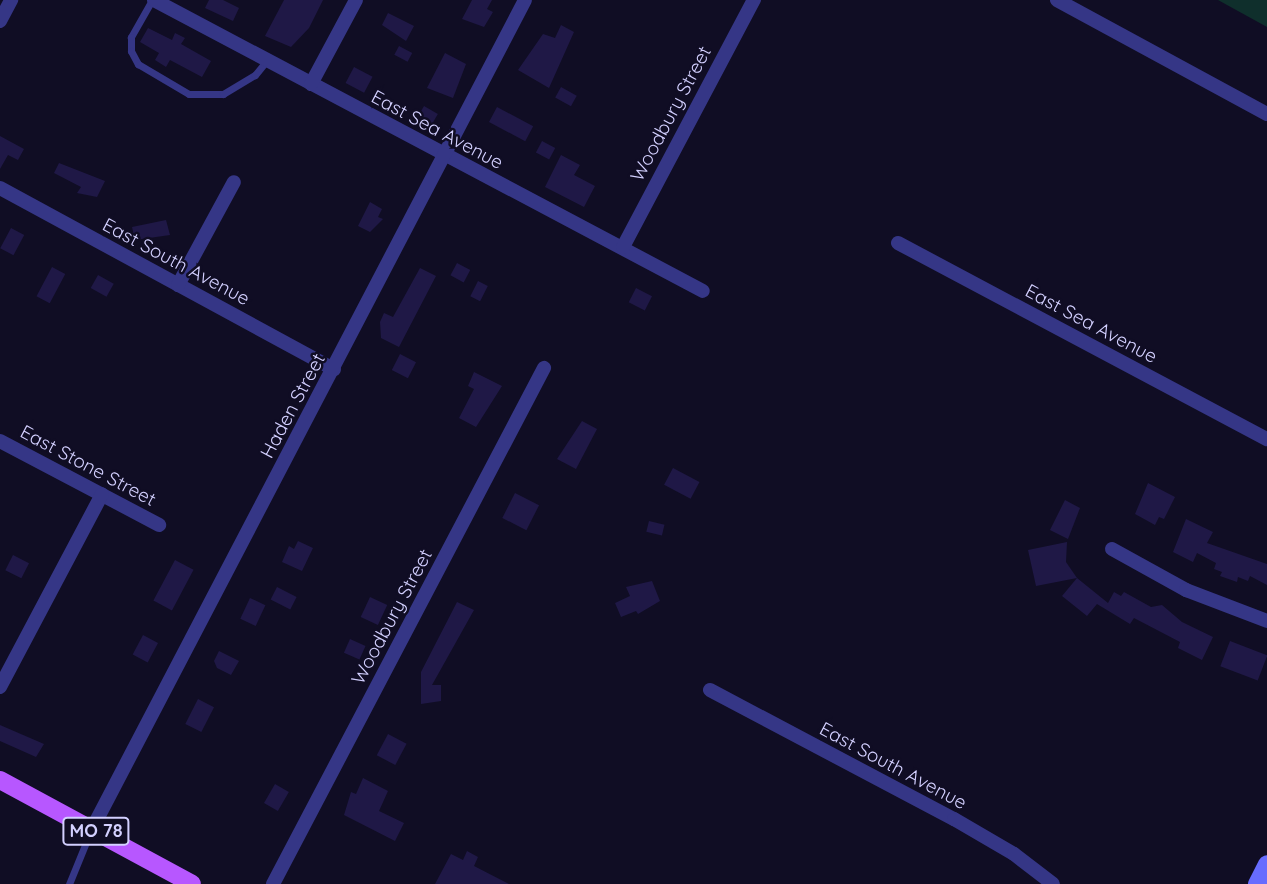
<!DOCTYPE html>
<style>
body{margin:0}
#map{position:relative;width:1267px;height:884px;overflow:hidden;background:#100d24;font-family:Quicksand,sans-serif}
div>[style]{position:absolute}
.green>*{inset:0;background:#0f2f2c}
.building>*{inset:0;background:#1f1846;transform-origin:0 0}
.service>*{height:7px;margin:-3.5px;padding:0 3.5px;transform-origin:3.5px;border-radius:3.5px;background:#353686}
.minor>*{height:14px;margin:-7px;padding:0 7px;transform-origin:7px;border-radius:7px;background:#353686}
.secondary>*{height:18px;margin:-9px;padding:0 9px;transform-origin:9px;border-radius:9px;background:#676cff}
.primary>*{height:18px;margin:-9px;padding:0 9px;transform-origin:9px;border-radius:9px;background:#b757ff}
span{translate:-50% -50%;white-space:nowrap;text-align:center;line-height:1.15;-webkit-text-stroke:5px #100d24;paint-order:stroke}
.shield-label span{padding:2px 5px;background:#100d24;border:2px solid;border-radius:5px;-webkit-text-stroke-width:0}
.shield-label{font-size:18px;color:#d3d0ff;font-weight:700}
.street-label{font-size:19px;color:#d3d0ff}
</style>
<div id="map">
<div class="green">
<i style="clip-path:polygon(1218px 0,1267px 0,1267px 27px)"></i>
</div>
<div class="building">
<i style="clip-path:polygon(209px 0,223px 0,239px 8px,233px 21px,205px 8px)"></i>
<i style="clip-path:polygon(284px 0,323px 0,309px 28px,291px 47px,265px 36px)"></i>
<i style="clip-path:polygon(472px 0,492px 0,487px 9px,493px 12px,484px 27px,462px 19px)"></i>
<i style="clip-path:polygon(388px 13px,414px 26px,406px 41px,382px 25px)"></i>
<i style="clip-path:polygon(561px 25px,574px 32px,549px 88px,518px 70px,543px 34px,555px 38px)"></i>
<i style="clip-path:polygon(148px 28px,172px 40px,175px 33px,185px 38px,181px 44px,211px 61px,202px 77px,170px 60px,166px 67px,155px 60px,159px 53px,140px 42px)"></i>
<i style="left:399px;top:46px;width:15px;height:10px;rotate:28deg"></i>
<i style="clip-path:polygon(445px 53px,466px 64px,453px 98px,427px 88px)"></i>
<i style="left:354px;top:67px;width:21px;height:18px;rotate:28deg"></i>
<i style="left:561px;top:87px;width:18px;height:12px;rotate:29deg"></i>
<i style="left:424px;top:106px;width:16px;height:14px;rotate:30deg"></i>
<i style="left:497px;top:107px;width:41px;height:17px;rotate:28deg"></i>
<i style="clip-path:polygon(0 136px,24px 149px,18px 160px,8px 155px,0 169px)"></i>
<i style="left:542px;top:141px;width:15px;height:13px;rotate:28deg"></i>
<i style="clip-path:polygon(561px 155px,580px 165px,574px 175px,595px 186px,584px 207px,545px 187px)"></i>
<i style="clip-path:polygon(59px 163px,105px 181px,97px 197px,77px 193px,81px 187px,54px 173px)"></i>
<i style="clip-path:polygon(370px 202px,382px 209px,378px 217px,383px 219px,370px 232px,358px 226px)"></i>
<i style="clip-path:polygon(166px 220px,170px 235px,135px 240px,132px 227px)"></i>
<i style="left:11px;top:228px;width:15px;height:23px;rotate:28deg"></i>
<i style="left:457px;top:263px;width:15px;height:14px;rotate:28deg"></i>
<i style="left:52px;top:267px;width:15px;height:33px;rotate:28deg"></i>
<i style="clip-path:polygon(420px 268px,436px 276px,399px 347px,381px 338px,380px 322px,384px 313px,393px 317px)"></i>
<i style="left:98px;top:275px;width:18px;height:15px;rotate:29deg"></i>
<i style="left:478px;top:281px;width:11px;height:17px;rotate:27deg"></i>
<i style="left:636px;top:288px;width:18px;height:16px;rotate:27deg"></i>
<i style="left:400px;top:354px;width:18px;height:18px;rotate:27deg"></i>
<i style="clip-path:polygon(474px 372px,502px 386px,476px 427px,459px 418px,474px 389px,468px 386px)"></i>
<i style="clip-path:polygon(582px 421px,597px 429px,576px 469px,557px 459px)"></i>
<i style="left:673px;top:468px;width:30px;height:19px;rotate:28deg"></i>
<i style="clip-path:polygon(1148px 483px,1175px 497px,1164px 519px,1159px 517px,1155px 525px,1135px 514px)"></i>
<i style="left:515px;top:493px;width:27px;height:28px;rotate:27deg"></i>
<i style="clip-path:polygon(1065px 500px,1080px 508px,1068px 539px,1050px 530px)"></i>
<i style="clip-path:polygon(1186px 519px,1213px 532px,1207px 543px,1267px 564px,1267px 585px,1250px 576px,1248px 581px,1238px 577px,1237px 582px,1220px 576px,1222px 572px,1214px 569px,1216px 563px,1197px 553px,1193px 562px,1173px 552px)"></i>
<i style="left:649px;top:521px;width:16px;height:11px;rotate:14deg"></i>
<i style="clip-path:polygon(298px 541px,313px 548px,302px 571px,282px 562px,289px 546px,294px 549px)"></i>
<i style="clip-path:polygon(1067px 542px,1066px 562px,1077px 578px,1108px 603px,1114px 592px,1121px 596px,1124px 592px,1151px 607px,1162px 605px,1182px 622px,1213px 637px,1202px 660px,1178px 648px,1180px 642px,1134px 618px,1130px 624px,1097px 604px,1087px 616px,1062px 596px,1077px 578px,1036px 586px,1028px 550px)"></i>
<i style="left:13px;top:555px;width:18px;height:17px;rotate:27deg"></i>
<i style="left:175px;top:560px;width:21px;height:46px;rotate:28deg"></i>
<i style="clip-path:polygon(652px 581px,660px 601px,638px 614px,636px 611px,621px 617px,615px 603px,630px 596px,626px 587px)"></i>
<i style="left:277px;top:587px;width:22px;height:14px;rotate:27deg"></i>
<i style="left:370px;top:597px;width:19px;height:22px;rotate:25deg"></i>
<i style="left:250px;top:598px;width:17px;height:23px;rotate:25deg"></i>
<i style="clip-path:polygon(457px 602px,474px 610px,432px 685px,441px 685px,441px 701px,421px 704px,421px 672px)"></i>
<i style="left:143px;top:635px;width:17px;height:22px;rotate:28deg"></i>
<i style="left:350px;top:639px;width:17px;height:15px;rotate:24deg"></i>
<i style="left:1230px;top:641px;width:40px;height:27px;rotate:21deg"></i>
<i style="clip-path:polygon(219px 651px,239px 661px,231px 675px,217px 668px,214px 661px)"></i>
<i style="left:198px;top:699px;width:18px;height:28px;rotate:27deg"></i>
<i style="clip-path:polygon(0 725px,44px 744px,36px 757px,0 741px)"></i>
<i style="left:388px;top:734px;width:21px;height:24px;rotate:28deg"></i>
<i style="clip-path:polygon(363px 778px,388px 791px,379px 811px,404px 823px,395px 841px,344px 815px,351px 792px,356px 794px)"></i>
<i style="left:275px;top:784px;width:16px;height:22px;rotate:30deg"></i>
<i style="clip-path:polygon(467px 851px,478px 857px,474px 866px,509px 884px,435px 884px,451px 854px,463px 860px)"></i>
</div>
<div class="service">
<i style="left:152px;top:0;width:43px;rotate:119.6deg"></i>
<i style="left:131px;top:37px;width:14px;rotate:90deg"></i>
<i style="left:131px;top:51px;width:15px;rotate:62deg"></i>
<i style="left:138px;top:64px;width:59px;rotate:30.5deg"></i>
<i style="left:189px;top:94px;width:34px"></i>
<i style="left:223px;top:94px;width:37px;rotate:-31deg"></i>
<i style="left:255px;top:75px;width:19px;rotate:-51deg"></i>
<i style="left:69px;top:884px;width:58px;rotate:-67.8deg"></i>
</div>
<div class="minor">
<i style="left:154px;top:0;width:621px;rotate:27.93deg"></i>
<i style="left:1057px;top:0;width:239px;rotate:28.5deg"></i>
<i style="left:0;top:21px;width:24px;rotate:-62deg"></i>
<i style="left:311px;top:84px;width:95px;rotate:-61.8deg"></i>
<i style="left:0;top:188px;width:380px;rotate:28.5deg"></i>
<i style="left:898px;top:243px;width:418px;rotate:28deg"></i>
<i style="left:623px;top:247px;width:280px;rotate:-62.1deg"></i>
<i style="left:178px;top:285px;width:117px;rotate:-61.5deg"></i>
<i style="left:0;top:441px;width:180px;rotate:27.8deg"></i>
<i style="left:1112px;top:549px;width:85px;rotate:29deg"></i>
<i style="left:1186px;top:590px;width:87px;rotate:20.9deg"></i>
<i style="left:0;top:687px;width:218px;rotate:-62.1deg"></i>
<i style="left:710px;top:690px;width:276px;rotate:27.9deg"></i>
<i style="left:954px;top:819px;width:69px;rotate:30.3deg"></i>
<i style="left:1014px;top:854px;width:49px;rotate:37.6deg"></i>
<i style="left:92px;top:829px;width:935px;rotate:-62.42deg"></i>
<i style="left:273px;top:884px;width:583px;rotate:-62.29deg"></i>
</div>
<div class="secondary">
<i style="left:1257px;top:884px;width:22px;rotate:-63deg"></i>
</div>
<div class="primary">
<i style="left:0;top:780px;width:218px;rotate:28.4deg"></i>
</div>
<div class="shield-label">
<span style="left:96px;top:831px">MO 78</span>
</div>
<div class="street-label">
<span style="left:671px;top:114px;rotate:-62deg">Woodbury Street</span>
<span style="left:437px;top:130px;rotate:28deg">East Sea Avenue</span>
<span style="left:176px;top:262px;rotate:28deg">East South Avenue</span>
<span style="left:1091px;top:324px;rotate:28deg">East Sea Avenue</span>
<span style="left:293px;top:406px;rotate:-62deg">Haden Street</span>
<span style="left:88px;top:466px;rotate:28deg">East Stone Street</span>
<span style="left:392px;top:617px;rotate:-62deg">Woodbury Street</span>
<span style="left:893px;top:766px;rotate:28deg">East South Avenue</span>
</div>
</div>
